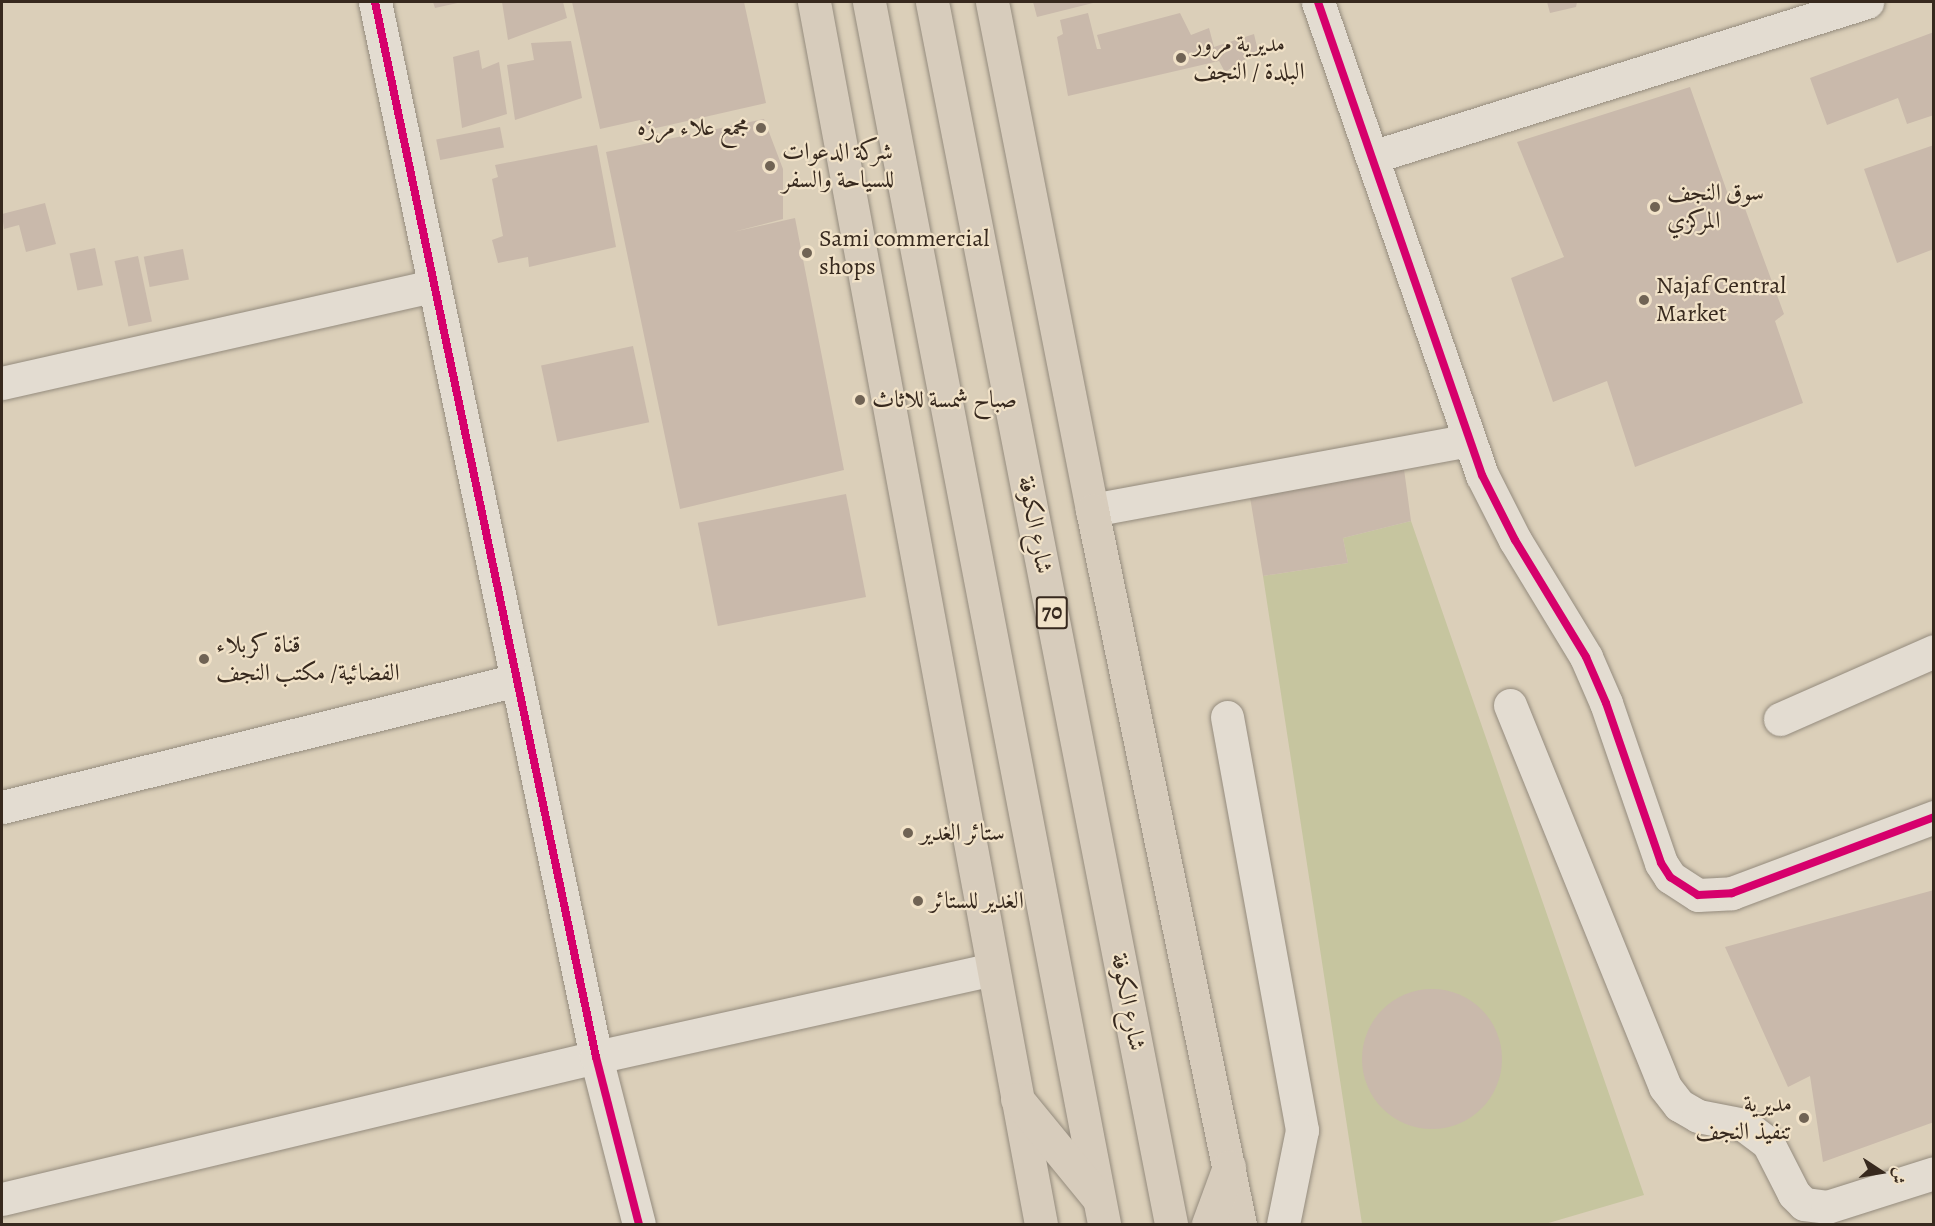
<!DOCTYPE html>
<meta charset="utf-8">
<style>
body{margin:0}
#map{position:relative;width:1935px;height:1226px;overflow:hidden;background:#dbcfb9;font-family:Alegreya,Amiri,serif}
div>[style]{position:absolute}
.green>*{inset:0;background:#c6c59f}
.building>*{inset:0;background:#c9b9ab;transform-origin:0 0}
.round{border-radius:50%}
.roads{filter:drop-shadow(0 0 2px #948b7d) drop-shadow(0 0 2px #948b7d)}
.minor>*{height:33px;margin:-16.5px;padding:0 16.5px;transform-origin:16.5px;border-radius:16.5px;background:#e3dcd1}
.major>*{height:33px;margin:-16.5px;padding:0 16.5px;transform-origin:16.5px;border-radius:16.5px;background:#d7ccbc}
.highway>*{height:33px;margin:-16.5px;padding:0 16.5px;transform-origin:16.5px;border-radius:16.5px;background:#d7ccbc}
.cycleway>*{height:8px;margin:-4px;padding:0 4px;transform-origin:4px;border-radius:4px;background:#d6006c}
.dots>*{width:16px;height:16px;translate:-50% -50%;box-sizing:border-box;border:3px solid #f1e2c8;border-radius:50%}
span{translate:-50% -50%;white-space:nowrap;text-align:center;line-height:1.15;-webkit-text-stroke:4.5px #f1e2c8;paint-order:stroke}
.shield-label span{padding:2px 4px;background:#f1e2c8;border:2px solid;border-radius:4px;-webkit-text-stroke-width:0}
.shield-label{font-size:22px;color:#37291e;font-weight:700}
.poi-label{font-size:24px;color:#37291e}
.left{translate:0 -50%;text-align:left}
.right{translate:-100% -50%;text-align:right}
.street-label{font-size:24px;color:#37291e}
.frame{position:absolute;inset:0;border:3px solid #37291e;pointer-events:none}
.north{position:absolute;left:1851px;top:1142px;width:60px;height:60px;-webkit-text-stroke:4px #f1e2c8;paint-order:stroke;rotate:102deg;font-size:16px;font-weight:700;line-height:24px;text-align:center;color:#37291e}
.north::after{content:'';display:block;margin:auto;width:21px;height:27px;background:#37291e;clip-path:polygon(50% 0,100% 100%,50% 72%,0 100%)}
</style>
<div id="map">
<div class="green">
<i style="clip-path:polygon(1411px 521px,1644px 1195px,1545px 1224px,1362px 1224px,1263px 576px,1348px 563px,1343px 538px)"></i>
</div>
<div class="building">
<i style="clip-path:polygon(433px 2px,462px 2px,435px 8px)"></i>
<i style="clip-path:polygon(502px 2px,563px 2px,567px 18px,508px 40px)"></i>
<i style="clip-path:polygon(572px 2px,744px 2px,766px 103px,643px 131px,640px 120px,600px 129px)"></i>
<i style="clip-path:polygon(1033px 2px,1097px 2px,1037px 17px)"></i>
<i style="clip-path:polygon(1547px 2px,1577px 2px,1576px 7px,1550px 13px)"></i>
<i style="clip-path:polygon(1088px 13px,1097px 49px,1101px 49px,1097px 35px,1180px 13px,1191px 35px,1209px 28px,1214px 47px,1254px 34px,1258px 51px,1225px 72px,1219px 61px,1068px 96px,1057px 37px,1063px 34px,1060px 20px)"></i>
<i style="clip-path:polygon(1934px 32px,1934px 115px,1907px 124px,1898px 98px,1827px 125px,1810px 78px)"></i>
<i style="clip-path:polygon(571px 41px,582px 98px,515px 120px,507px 65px,534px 60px,531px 43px)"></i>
<i style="clip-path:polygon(479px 50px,482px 69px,499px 62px,507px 114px,462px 128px,453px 57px)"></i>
<i style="clip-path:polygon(1690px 87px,1730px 200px,1740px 195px,1784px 314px,1775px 321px,1803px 403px,1635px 467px,1607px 381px,1553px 402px,1511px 278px,1564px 257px,1517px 142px)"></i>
<i style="clip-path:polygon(764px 119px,783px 169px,783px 219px,733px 232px,795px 218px,844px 470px,680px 509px,606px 152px)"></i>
<i style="left:500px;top:127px;width:21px;height:65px;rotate:79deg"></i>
<i style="clip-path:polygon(597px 145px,616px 247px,529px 267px,528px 257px,498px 263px,492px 240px,503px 236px,492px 179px,498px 177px,495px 165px)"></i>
<i style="clip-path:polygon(1934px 145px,1934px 249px,1897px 263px,1864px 169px)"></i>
<i style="clip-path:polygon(45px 203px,56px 244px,26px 252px,19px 225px,4px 229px,2px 214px)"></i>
<i style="left:95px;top:248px;width:38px;height:26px;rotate:78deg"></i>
<i style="left:183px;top:249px;width:31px;height:40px;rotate:79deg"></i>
<i style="left:138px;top:256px;width:67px;height:24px;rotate:78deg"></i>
<i style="left:633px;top:346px;width:78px;height:94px;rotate:78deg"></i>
<i style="clip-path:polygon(1404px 469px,1411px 521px,1343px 538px,1348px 563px,1263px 576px,1250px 497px)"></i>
<i style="left:846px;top:494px;width:105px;height:151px;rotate:79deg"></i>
<i style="clip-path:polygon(1934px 890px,1934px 1122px,1823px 1162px,1810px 1076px,1788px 1087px,1725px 947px)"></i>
<i class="round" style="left:1362px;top:989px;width:140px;height:140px"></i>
</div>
<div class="roads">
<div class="minor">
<i style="left:375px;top:2px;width:1078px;rotate:78.17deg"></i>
<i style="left:596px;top:1057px;width:172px;rotate:75.6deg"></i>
<i style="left:1318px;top:2px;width:501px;rotate:70.88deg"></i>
<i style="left:1482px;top:475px;width:73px;rotate:63.1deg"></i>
<i style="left:1515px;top:540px;width:137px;rotate:58.7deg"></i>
<i style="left:1586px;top:657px;width:50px;rotate:66.5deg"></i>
<i style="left:1606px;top:703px;width:169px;rotate:71deg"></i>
<i style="left:1661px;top:863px;width:17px;rotate:57deg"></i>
<i style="left:1670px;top:877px;width:33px;rotate:33deg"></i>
<i style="left:1698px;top:895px;width:34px;rotate:-3deg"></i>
<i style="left:1732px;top:893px;width:216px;rotate:-20.6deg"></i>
<i style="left:1372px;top:157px;width:519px;rotate:-17.39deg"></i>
<i style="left:2px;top:383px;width:443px;rotate:-12.7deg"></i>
<i style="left:1092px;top:510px;width:382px;rotate:-10.5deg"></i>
<i style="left:1510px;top:705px;width:412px;rotate:67.9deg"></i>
<i style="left:1665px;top:1087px;width:23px;rotate:52deg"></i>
<i style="left:1679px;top:1105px;width:22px;rotate:30deg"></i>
<i style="left:1698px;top:1116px;width:47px;rotate:11.1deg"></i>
<i style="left:1744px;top:1125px;width:30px;rotate:37deg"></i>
<i style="left:1768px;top:1143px;width:57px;rotate:63deg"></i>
<i style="left:1794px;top:1194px;width:14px;rotate:45deg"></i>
<i style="left:1804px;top:1204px;width:23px;rotate:7deg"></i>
<i style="left:1827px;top:1207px;width:112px;rotate:-17.6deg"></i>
<i style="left:1227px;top:717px;width:420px;rotate:79.7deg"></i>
<i style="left:1302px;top:1130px;width:96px;rotate:101.4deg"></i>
<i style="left:1780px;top:719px;width:168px;rotate:-23.8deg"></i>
<i style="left:2px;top:807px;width:530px;rotate:-13.85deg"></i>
<i style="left:2px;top:1199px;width:611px;rotate:-13.44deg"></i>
<i style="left:596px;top:1057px;width:406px;rotate:-12.5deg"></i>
</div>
<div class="major">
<i style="left:814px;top:2px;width:1243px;rotate:79.48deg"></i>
<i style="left:992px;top:2px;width:518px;rotate:78.86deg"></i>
<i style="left:1092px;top:510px;width:729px;rotate:78.29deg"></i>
</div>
<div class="highway">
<i style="left:869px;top:2px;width:1244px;rotate:79.11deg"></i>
<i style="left:932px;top:2px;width:1245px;rotate:78.93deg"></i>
<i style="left:1017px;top:1099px;width:128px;rotate:50.7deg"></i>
<i style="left:1208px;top:1224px;width:61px;rotate:-69.8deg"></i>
</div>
</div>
<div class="cycleway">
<i style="left:375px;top:2px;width:1078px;rotate:78.17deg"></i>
<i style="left:596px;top:1057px;width:172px;rotate:75.6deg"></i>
<i style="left:1318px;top:2px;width:501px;rotate:70.88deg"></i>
<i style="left:1482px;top:475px;width:73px;rotate:63.1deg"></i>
<i style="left:1515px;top:540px;width:137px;rotate:58.7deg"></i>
<i style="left:1586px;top:657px;width:50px;rotate:66.5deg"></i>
<i style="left:1606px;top:703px;width:169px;rotate:71deg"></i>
<i style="left:1661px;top:863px;width:17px;rotate:57deg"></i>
<i style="left:1670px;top:877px;width:33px;rotate:33deg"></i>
<i style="left:1698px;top:895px;width:34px;rotate:-3deg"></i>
<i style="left:1732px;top:893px;width:216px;rotate:-20.6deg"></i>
</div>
<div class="dots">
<i style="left:1181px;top:58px;background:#706354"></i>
<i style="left:761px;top:128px;background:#706354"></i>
<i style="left:770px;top:166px;background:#706354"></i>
<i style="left:1655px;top:207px;background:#706354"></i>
<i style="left:807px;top:253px;background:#706354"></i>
<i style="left:1644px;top:300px;background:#706354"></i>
<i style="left:860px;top:400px;background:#706354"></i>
<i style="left:204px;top:659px;background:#706354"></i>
<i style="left:908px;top:833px;background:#706354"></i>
<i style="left:918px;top:901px;background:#706354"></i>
<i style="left:1804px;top:1118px;background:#706354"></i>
</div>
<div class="shield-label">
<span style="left:1052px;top:613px">70</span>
</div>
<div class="poi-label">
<span class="left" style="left:1193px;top:58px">مديرية مرور<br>البلدة / النجف</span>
<span class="right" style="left:749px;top:128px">مجمع علاء مرزه</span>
<span class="left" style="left:782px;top:166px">شركة الدعوات<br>للسياحة والسفر</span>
<span class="left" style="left:1667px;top:207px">سوق النجف<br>المركزي</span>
<span class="left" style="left:819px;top:253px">Sami commercial<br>shops</span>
<span class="left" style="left:1656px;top:300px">Najaf Central<br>Market</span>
<span class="left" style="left:872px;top:400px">صباح شمسة للاثاث</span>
<span class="left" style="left:216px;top:659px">قناة كربلاء<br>الفضائية/ مكتب النجف</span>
<span class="left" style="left:920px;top:833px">ستائر الغدير</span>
<span class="left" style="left:930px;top:901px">الغدير للستائر</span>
<span class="right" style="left:1792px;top:1118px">مديرية<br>تنفيذ النجف</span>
</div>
<div class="street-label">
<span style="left:1035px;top:525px;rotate:79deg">شارع الكوفة</span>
<span style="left:1128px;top:1002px;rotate:79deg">شارع الكوفة</span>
</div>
<div class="frame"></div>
<div class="north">ش</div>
</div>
